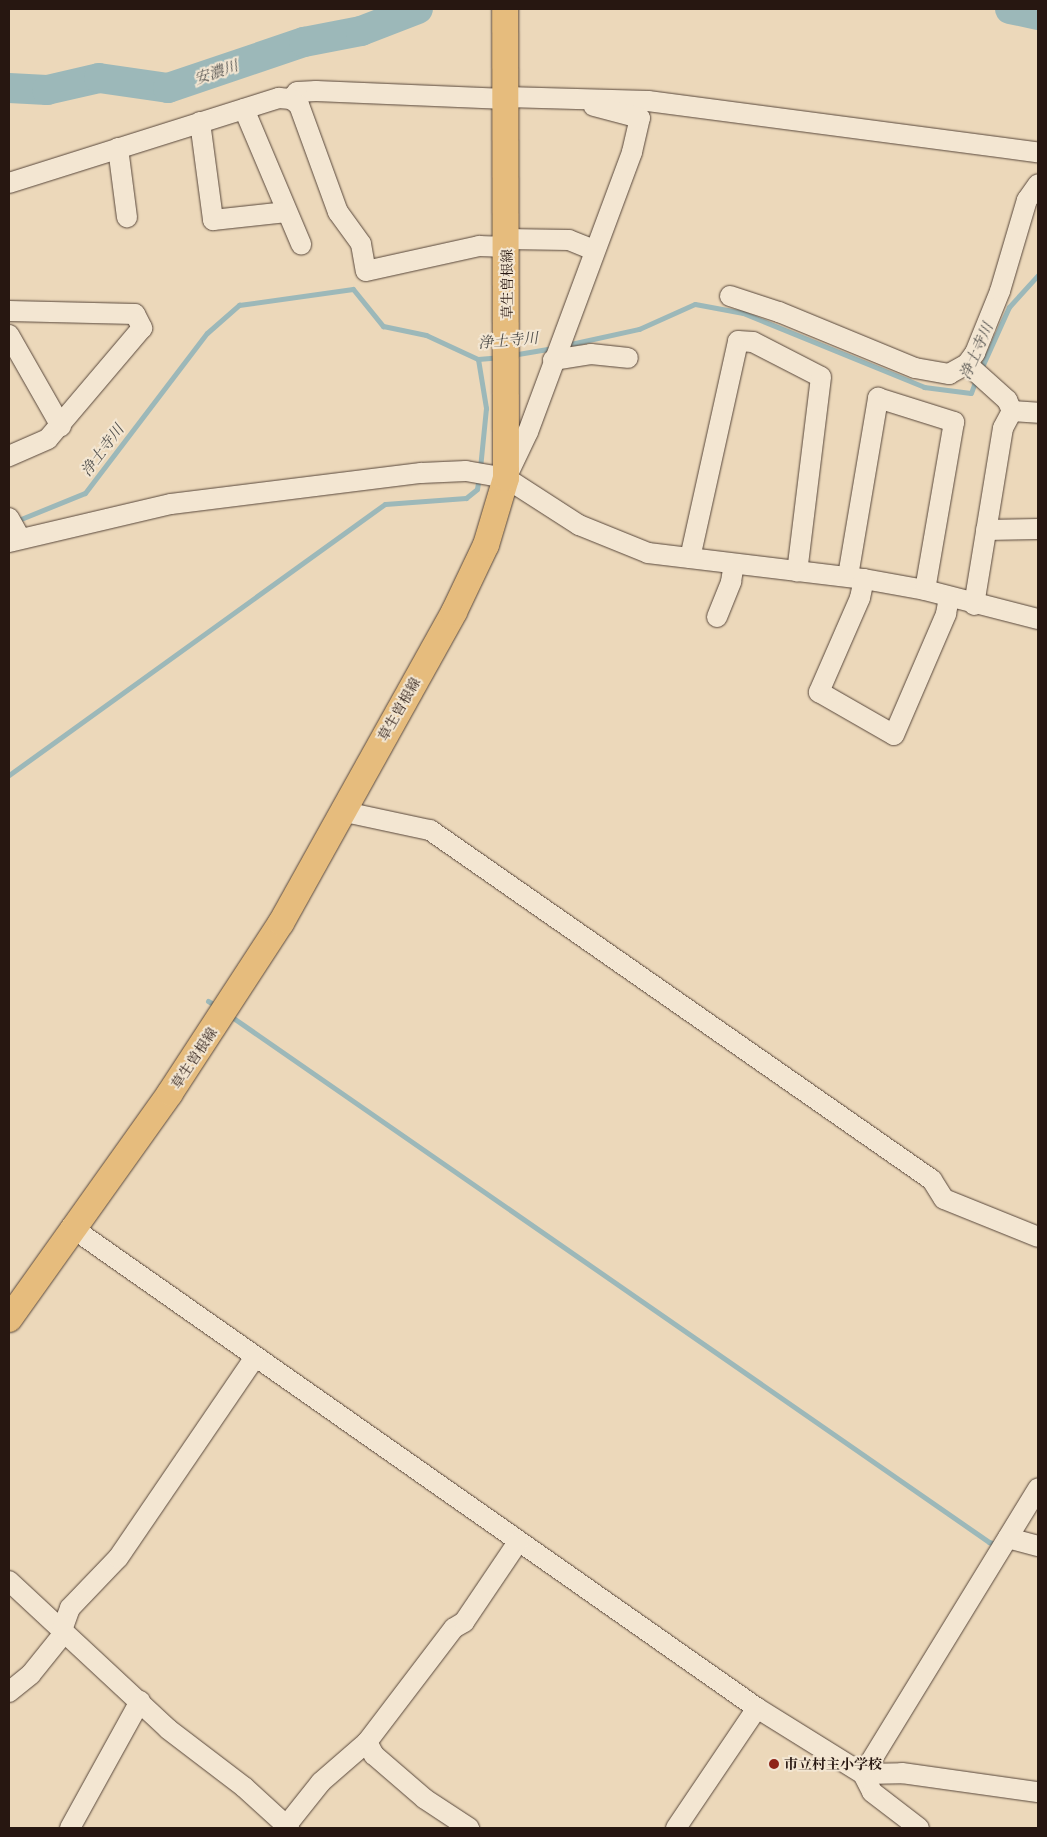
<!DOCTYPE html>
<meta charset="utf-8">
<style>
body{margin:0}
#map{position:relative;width:1047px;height:1837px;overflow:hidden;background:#ecd8ba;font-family:"Libre Caslon Text","Noto Serif JP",serif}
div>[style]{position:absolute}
.stream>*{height:5px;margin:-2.5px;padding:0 2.5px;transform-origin:2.5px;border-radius:2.5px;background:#9cb8b9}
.river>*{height:30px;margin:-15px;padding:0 15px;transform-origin:15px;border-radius:15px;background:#9cb8b9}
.roads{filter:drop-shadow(0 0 1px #58473b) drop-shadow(0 0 1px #58473b)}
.minor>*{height:20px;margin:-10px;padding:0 10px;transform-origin:10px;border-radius:10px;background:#f3e6d2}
.major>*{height:26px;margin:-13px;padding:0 13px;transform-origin:13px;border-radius:13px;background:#e6bc7d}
.dots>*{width:14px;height:14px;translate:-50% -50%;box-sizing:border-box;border:2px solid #f3e6d2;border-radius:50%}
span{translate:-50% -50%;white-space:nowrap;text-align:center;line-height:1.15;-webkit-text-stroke:4px #f3e6d2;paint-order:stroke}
.street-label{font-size:14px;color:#271711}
.poi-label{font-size:14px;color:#271711;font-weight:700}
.left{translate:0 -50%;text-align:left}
.water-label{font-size:15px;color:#504f4c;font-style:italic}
.frame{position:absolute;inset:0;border:10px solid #271711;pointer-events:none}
</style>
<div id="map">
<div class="stream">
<i style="left:566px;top:345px;width:75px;rotate:-12.4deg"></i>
<i style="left:639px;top:329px;width:61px;rotate:-24.1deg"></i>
<i style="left:695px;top:304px;width:49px;rotate:10.6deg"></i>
<i style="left:743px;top:313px;width:196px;rotate:22.2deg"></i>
<i style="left:924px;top:387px;width:47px;rotate:7.3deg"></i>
<i style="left:971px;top:393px;width:15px;rotate:-70deg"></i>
<i style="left:512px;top:355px;width:42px;rotate:-9.7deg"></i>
<i style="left:478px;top:359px;width:50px;rotate:80.7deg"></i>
<i style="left:486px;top:408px;width:60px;rotate:95.7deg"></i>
<i style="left:981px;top:369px;width:68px;rotate:-65.7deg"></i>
<i style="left:1009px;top:307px;width:43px;rotate:-47.8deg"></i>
<i style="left:16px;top:521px;width:74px;rotate:-22.1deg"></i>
<i style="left:85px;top:493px;width:201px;rotate:-52.7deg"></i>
<i style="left:207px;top:333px;width:43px;rotate:-41.2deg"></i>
<i style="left:239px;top:305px;width:115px;rotate:-8deg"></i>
<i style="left:353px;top:289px;width:48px;rotate:51deg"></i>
<i style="left:383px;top:326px;width:44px;rotate:11.8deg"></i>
<i style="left:426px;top:335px;width:57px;rotate:24.8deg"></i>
<i style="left:478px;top:359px;width:21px;rotate:-5deg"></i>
<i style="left:9px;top:775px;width:463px;rotate:-35.8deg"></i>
<i style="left:385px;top:504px;width:81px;rotate:-4.2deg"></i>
<i style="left:466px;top:498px;width:14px;rotate:-39deg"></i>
<i style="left:477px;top:489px;width:12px;rotate:-81deg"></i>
<i style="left:208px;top:1001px;width:12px;rotate:31deg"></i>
<i style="left:229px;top:1015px;width:925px;rotate:34.74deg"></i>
<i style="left:989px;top:1542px;width:9px;rotate:18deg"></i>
</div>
<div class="river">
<i style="left:1010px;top:9px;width:29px;rotate:12deg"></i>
<i style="left:9px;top:88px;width:38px;rotate:3deg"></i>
<i style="left:47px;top:90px;width:53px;rotate:-13deg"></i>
<i style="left:99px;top:78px;width:70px;rotate:8.2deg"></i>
<i style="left:168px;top:88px;width:144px;rotate:-18.7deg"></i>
<i style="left:304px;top:42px;width:58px;rotate:-10.9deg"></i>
<i style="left:361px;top:31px;width:61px;rotate:-21.1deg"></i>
</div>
<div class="roads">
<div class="minor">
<i style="left:506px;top:97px;width:142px;rotate:1.6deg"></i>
<i style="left:648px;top:101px;width:393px;rotate:7.5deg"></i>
<i style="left:291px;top:99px;width:9px;rotate:-49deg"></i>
<i style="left:297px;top:92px;width:19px;rotate:-3deg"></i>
<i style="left:316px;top:91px;width:190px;rotate:2.4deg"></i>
<i style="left:244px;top:109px;width:147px;rotate:67.1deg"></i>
<i style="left:200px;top:122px;width:99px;rotate:82.4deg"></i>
<i style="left:213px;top:220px;width:74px;rotate:-6.2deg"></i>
<i style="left:118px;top:148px;width:70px;rotate:82.6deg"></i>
<i style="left:9px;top:183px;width:283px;rotate:-17.5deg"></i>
<i style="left:279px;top:98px;width:12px;rotate:5deg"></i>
<i style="left:291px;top:99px;width:10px;rotate:37deg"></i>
<i style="left:299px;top:105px;width:114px;rotate:70deg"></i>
<i style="left:338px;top:212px;width:39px;rotate:54deg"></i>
<i style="left:361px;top:244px;width:27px;rotate:80deg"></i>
<i style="left:366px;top:271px;width:116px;rotate:-12.5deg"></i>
<i style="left:479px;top:246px;width:28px;rotate:2deg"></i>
<i style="left:506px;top:239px;width:63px;rotate:0.9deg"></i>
<i style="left:569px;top:240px;width:27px;rotate:22deg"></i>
<i style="left:730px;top:296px;width:52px;rotate:18.1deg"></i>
<i style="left:779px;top:312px;width:147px;rotate:22.4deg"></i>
<i style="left:915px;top:368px;width:35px;rotate:10deg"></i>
<i style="left:949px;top:374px;width:21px;rotate:-29deg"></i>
<i style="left:9px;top:311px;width:126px;rotate:1.4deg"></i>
<i style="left:135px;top:314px;width:16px;rotate:63deg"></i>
<i style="left:142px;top:328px;width:145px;rotate:130.3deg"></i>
<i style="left:48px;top:439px;width:43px;rotate:156.4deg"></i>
<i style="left:9px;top:335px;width:105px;rotate:60.3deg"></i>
<i style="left:553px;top:360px;width:38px;rotate:-9deg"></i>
<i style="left:591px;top:354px;width:37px;rotate:6deg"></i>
<i style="left:1012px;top:411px;width:26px;rotate:4deg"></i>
<i style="left:507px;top:476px;width:49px;rotate:-64.5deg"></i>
<i style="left:528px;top:432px;width:299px;rotate:-69.6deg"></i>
<i style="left:632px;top:152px;width:35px;rotate:-77deg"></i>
<i style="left:640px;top:118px;width:48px;rotate:-165.4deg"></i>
<i style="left:9px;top:518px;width:23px;rotate:61deg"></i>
<i style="left:986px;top:530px;width:52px;rotate:-1.1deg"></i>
<i style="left:9px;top:542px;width:166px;rotate:-13.2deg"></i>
<i style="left:171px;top:504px;width:252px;rotate:-7.1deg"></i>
<i style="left:421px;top:473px;width:45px;rotate:-2.5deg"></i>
<i style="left:466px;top:471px;width:41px;rotate:9.9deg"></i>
<i style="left:506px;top:478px;width:87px;rotate:32.8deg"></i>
<i style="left:579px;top:525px;width:74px;rotate:22.1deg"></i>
<i style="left:648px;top:553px;width:218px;rotate:6.9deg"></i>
<i style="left:864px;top:579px;width:62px;rotate:10.2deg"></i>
<i style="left:925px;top:590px;width:117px;rotate:14.4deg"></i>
<i style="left:690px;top:558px;width:222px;rotate:-77.5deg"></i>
<i style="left:738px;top:341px;width:15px;rotate:4deg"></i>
<i style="left:753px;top:342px;width:76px;rotate:27.2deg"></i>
<i style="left:821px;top:377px;width:196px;rotate:97deg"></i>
<i style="left:848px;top:576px;width:181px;rotate:-80.4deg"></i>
<i style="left:878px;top:398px;width:80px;rotate:17.5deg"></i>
<i style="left:954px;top:422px;width:170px;rotate:99.8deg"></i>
<i style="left:864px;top:579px;width:19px;rotate:102deg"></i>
<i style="left:860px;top:598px;width:103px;rotate:113.6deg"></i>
<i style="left:819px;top:692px;width:86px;rotate:29.8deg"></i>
<i style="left:894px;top:735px;width:132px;rotate:-66.7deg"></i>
<i style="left:946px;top:614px;width:17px;rotate:-80deg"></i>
<i style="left:974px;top:605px;width:179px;rotate:-80.7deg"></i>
<i style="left:1003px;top:428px;width:19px;rotate:-62deg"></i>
<i style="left:1012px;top:411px;width:12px;rotate:-114deg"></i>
<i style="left:1007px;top:400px;width:54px;rotate:-138deg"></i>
<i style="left:967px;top:364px;width:14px;rotate:-54deg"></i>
<i style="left:975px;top:353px;width:67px;rotate:-68deg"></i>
<i style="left:1000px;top:291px;width:95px;rotate:-73.5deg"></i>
<i style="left:1027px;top:200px;width:19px;rotate:-55deg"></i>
<i style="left:717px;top:617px;width:38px;rotate:-68deg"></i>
<i style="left:731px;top:582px;width:18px;rotate:-81deg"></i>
<i style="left:341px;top:811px;width:91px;rotate:12.1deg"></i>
<i style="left:430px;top:830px;width:612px;rotate:34.88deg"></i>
<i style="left:932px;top:1180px;width:22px;rotate:58deg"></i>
<i style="left:944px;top:1199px;width:101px;rotate:22deg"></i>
<i style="left:71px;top:1227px;width:838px;rotate:35.04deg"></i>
<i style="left:757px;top:1708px;width:125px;rotate:31.9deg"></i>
<i style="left:863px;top:1774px;width:20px;rotate:63deg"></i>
<i style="left:872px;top:1792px;width:59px;rotate:37.5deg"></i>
<i style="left:1008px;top:1538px;width:31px;rotate:15deg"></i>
<i style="left:9px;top:1581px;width:217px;rotate:42.9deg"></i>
<i style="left:168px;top:1729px;width:96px;rotate:37.3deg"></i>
<i style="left:244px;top:1787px;width:61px;rotate:42.3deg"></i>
<i style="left:62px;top:1630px;width:23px;rotate:-70deg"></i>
<i style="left:70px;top:1608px;width:69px;rotate:-46.2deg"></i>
<i style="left:118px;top:1558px;width:243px;rotate:-55.7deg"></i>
<i style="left:9px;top:1692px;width:28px;rotate:-39deg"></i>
<i style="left:31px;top:1674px;width:53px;rotate:-51.2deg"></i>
<i style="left:367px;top:1742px;width:15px;rotate:62deg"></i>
<i style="left:374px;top:1755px;width:67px;rotate:40.8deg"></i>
<i style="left:425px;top:1799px;width:53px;rotate:33.4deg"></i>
<i style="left:863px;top:1774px;width:335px;rotate:-58.5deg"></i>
<i style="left:863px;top:1774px;width:39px;rotate:-1deg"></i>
<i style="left:902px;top:1773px;width:137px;rotate:8deg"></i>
<i style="left:286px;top:1826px;width:56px;rotate:-51.5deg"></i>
<i style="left:321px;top:1782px;width:61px;rotate:-41deg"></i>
<i style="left:367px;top:1742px;width:143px;rotate:-52.7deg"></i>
<i style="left:454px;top:1628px;width:12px;rotate:-31deg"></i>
<i style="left:464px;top:1622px;width:97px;rotate:-56deg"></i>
<i style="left:70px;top:1828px;width:145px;rotate:-61.1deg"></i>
<i style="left:676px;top:1828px;width:145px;rotate:-56deg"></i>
</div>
<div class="major">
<i style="left:9px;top:1319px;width:277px;rotate:-54.5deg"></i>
<i style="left:170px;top:1093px;width:203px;rotate:-56.9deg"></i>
<i style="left:281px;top:923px;width:356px;rotate:-60.9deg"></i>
<i style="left:454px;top:612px;width:74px;rotate:-64.5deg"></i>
<i style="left:486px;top:545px;width:70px;rotate:-73.4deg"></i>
<i style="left:506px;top:478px;width:469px;rotate:-90.1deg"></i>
</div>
</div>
<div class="dots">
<i style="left:774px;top:1764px;background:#8f2418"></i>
</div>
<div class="street-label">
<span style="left:507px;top:284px;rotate:-90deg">草生曽根線</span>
<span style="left:399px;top:709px;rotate:-60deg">草生曽根線</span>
<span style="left:194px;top:1058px;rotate:-56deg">草生曽根線</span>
</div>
<div class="poi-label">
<span class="left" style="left:784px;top:1764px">市立村主小学校</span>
</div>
<div class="water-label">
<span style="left:216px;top:72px;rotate:-19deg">安濃川</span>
<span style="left:508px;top:340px;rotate:-5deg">浄土寺川</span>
<span style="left:976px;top:351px;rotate:-66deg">浄土寺川</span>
<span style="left:102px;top:450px;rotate:-53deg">浄土寺川</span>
</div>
<div class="frame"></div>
</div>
